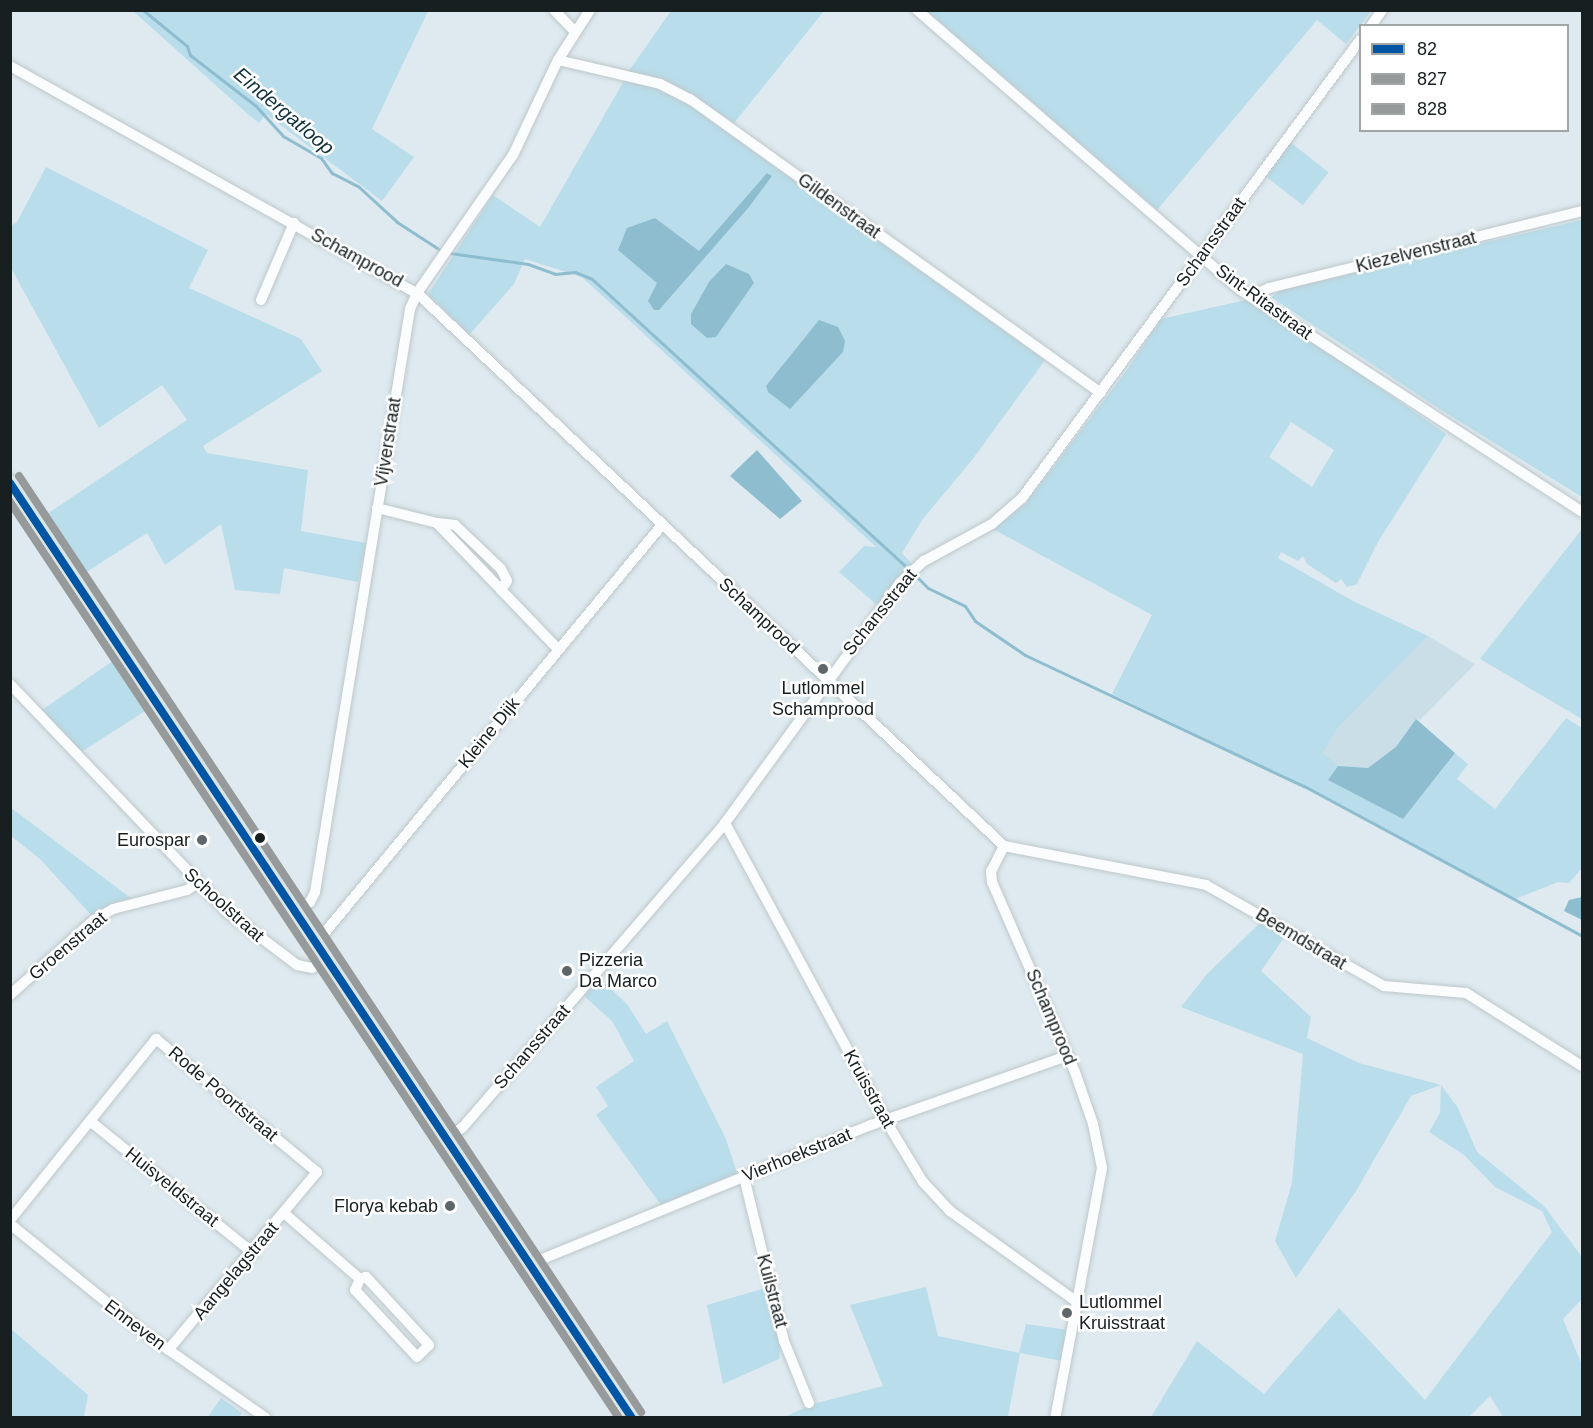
<!DOCTYPE html>
<style>
body{margin:0}
#map{position:relative;width:1593px;height:1428px;overflow:hidden;background:#deeaef;font-family:Helvetica,sans-serif}
div>[style]{position:absolute}
.built>*{inset:0;background:#cadee7}
.green>*{inset:0;background:#b9ddea;transform-origin:0 0}
.water>*{inset:0;background:#8dbdcf}
.stream>*{height:3px;margin:-1.5px;padding:0 1.5px;transform-origin:1.5px;border-radius:1.5px;background:#8dbdcf}
.roads{filter:drop-shadow(0 0 2px #bec7cb) drop-shadow(0 0 2px #bec7cb)}
.minor>*{height:10px;margin:-5px;padding:0 5px;transform-origin:5px;border-radius:5px;background:#fafcfd}
.major>*{height:14px;margin:-7px;padding:0 7px;transform-origin:7px;border-radius:7px;background:#dbe5e8}
.bus-1>*{height:8px;margin:-4px;padding:0 4px;transform-origin:4px;border-radius:4px;background:#0056a4}
.bus-2>*{height:8px;margin:-4px;padding:0 4px;transform-origin:4px;border-radius:4px;background:#979a9b}
.bus-3>*{height:8px;margin:-4px;padding:0 4px;transform-origin:4px;border-radius:4px;background:#979a9b}
.dots>*{width:16px;height:16px;translate:-50% -50%;box-sizing:border-box;border:3px solid #fff;border-radius:50%}
span{translate:-50% -50%;white-space:nowrap;text-align:center;line-height:1.15;-webkit-text-stroke:5px #fff;paint-order:stroke}
.street-label{font-size:18px;color:#171f21}
.poi-label{font-size:18px;color:#171f21}
.right{translate:-100% -50%;text-align:right}
.left{translate:0 -50%;text-align:left}
.water-label{font-size:20px;color:#13323d;font-style:italic}
.frame{position:absolute;inset:0;border:12px solid #171f21;pointer-events:none}
.legend{position:absolute;left:1359px;top:24px;width:210px;height:108px;box-sizing:border-box;background:#fff;border:2px solid #a2a5a6;margin:0;padding:8px 10px;list-style:none;font-size:18px;color:#171f21}
.legend li{display:flex;align-items:center;gap:12px;height:30px}
.legend b{width:30px;border:2px solid #a2a5a6}
</style>
<div id="map">
<div class="built">
<i style="clip-path:polygon(1428px 636px,1475px 664px,1419px 721px,1417px 719px,1397px 747px,1368px 768px,1338px 766px,1322px 754px,1337px 729px)"></i>
</div>
<div class="green">
<i style="clip-path:polygon(133px 11px,428px 11px,372px 129px,414px 157px,382px 201px,266px 114px,259px 123px,250px 116px)"></i>
<i style="clip-path:polygon(671px 11px,824px 11px,734px 123px,668px 81px,628px 72px)"></i>
<i style="clip-path:polygon(927px 11px,1371px 11px,1346px 44px,1317px 20px,1157px 210px)"></i>
<i style="clip-path:polygon(625px 79px,672px 93px,1045px 360px,972px 460px,922px 520px,902px 553px,912px 564px,877px 605px,839px 572px,864px 546px,876px 547px,582px 277px,525px 259px,514px 284px,469px 335px,428px 294px,493px 195px,540px 227px)"></i>
<i style="left:1290px;top:142px;width:49px;height:42px;rotate:38deg"></i>
<i style="clip-path:polygon(46px 167px,208px 250px,189px 288px,301px 339px,322px 371px,203px 446px,207px 453px,308px 470px,301px 531px,366px 543px,358px 582px,284px 568px,280px 594px,235px 590px,221px 524px,165px 565px,147px 533px,82px 575px,44px 516px,187px 420px,162px 385px,99px 428px,11px 268px,11px 226px,17px 222px)"></i>
<i style="clip-path:polygon(1582px 220px,1582px 497px,1438px 408px,1271px 297px,1281px 290px)"></i>
<i style="clip-path:polygon(evenodd,1246px 300px,1318px 344px,1446px 434px,1378px 542px,1357px 584px,1347px 587px,1341px 579px,1336px 583px,1307px 564px,1303px 556px,1298px 561px,1281px 552px,1278px 558px,1353px 601px,1428px 636px,1337px 729px,1323px 753px,1338px 766px,1329px 780px,1403px 819px,1455px 753px,1468px 764px,1457px 779px,1495px 809px,1566px 718px,1582px 728px,1582px 868px,1569px 883px,1558px 882px,1515px 899px,1304px 786px,1112px 694px,1152px 615px,993px 529px,1026px 503px,1127px 370px,1161px 319px,1246px 300px,1291px 422px,1334px 450px,1312px 487px,1269px 457px,1291px 422px)"></i>
<i style="clip-path:polygon(1582px 529px,1582px 719px,1480px 659px)"></i>
<i style="clip-path:polygon(117px 658px,150px 708px,81px 752px,42px 710px)"></i>
<i style="clip-path:polygon(10px 807px,132px 899px,116px 902px,92px 916px,40px 859px,11px 836px)"></i>
<i style="clip-path:polygon(1261px 922px,1285px 936px,1261px 971px,1311px 1017px,1307px 1038px,1359px 1063px,1441px 1085px,1458px 1108px,1477px 1152px,1544px 1206px,1582px 1257px,1582px 1299px,1563px 1319px,1582px 1365px,1582px 1417px,1503px 1417px,1490px 1396px,1469px 1417px,1151px 1417px,1197px 1341px,1264px 1394px,1339px 1308px,1425px 1400px,1552px 1232px,1542px 1211px,1495px 1187px,1464px 1155px,1429px 1132px,1440px 1113px,1441px 1085px,1411px 1096px,1356px 1191px,1296px 1278px,1275px 1241px,1292px 1183px,1303px 1054px,1181px 1007px,1207px 974px)"></i>
<i style="clip-path:polygon(599px 978px,627px 1004px,646px 1034px,667px 1021px,726px 1139px,737px 1173px,661px 1205px,596px 1115px,608px 1106px,596px 1087px,634px 1061px,612px 1021px,584px 996px)"></i>
<i style="clip-path:polygon(926px 1287px,938px 1336px,1019px 1353px,1026px 1324px,1068px 1330px,1062px 1361px,1020px 1353px,1008px 1417px,782px 1418px,813px 1404px,883px 1386px,850px 1305px)"></i>
<i style="clip-path:polygon(766px 1288px,781px 1344px,779px 1359px,723px 1384px,707px 1305px)"></i>
<i style="clip-path:polygon(11px 1329px,88px 1395px,84px 1417px,11px 1417px)"></i>
<i style="clip-path:polygon(221px 1398px,242px 1413px,239px 1417px,208px 1417px)"></i>
</div>
<div class="water">
<i style="clip-path:polygon(767px 173px,772px 176px,749px 207px,659px 310px,654px 310px,648px 301px,657px 283px,618px 250px,627px 228px,655px 218px,699px 251px)"></i>
<i style="clip-path:polygon(726px 264px,749px 274px,754px 283px,716px 337px,707px 338px,691px 324px,691px 314px,709px 282px)"></i>
<i style="clip-path:polygon(819px 320px,838px 327px,845px 341px,843px 352px,790px 409px,768px 392px,766px 386px)"></i>
<i style="clip-path:polygon(757px 450px,802px 501px,780px 519px,730px 476px)"></i>
<i style="clip-path:polygon(1416px 719px,1455px 753px,1403px 819px,1328px 780px,1338px 766px,1368px 768px,1396px 747px)"></i>
<i style="clip-path:polygon(1582px 897px,1582px 920px,1564px 911px,1569px 900px)"></i>
</div>
<div class="stream">
<i style="left:143px;top:10px;width:57px;rotate:39.3deg"></i>
<i style="left:187px;top:46px;width:9px;rotate:72deg"></i>
<i style="left:190px;top:55px;width:83px;rotate:37.7deg"></i>
<i style="left:256px;top:106px;width:40px;rotate:48deg"></i>
<i style="left:283px;top:136px;width:44px;rotate:30.1deg"></i>
<i style="left:321px;top:158px;width:19px;rotate:54deg"></i>
<i style="left:332px;top:173px;width:30px;rotate:27deg"></i>
<i style="left:359px;top:187px;width:52px;rotate:42.6deg"></i>
<i style="left:397px;top:222px;width:51px;rotate:33.1deg"></i>
<i style="left:450px;top:253px;width:79px;rotate:8deg"></i>
<i style="left:528px;top:264px;width:29px;rotate:20deg"></i>
<i style="left:555px;top:274px;width:20px;rotate:-6deg"></i>
<i style="left:575px;top:272px;width:18px;rotate:22deg"></i>
<i style="left:592px;top:279px;width:431px;rotate:42.5deg"></i>
<i style="left:915px;top:575px;width:18px;rotate:45deg"></i>
<i style="left:928px;top:588px;width:41px;rotate:25.9deg"></i>
<i style="left:965px;top:606px;width:18px;rotate:56deg"></i>
<i style="left:975px;top:621px;width:60px;rotate:34.2deg"></i>
<i style="left:1025px;top:655px;width:308px;rotate:25.2deg"></i>
<i style="left:1304px;top:786px;width:316px;rotate:28.3deg"></i>
</div>
<div class="roads">
<div class="minor">
<i style="left:554px;top:10px;width:30px;rotate:46deg"></i>
<i style="left:917px;top:10px;width:426px;rotate:40.9deg"></i>
<i style="left:1239px;top:289px;width:409px;rotate:33deg"></i>
<i style="left:1371px;top:26px;width:19px;rotate:-55deg"></i>
<i style="left:558px;top:60px;width:105px;rotate:13.2deg"></i>
<i style="left:660px;top:84px;width:34px;rotate:27deg"></i>
<i style="left:690px;top:99px;width:505px;rotate:35.58deg"></i>
<i style="left:10px;top:66px;width:466px;rotate:29.2deg"></i>
<i style="left:417px;top:293px;width:806px;rotate:43.29deg"></i>
<i style="left:1251px;top:297px;width:20px;rotate:-27deg"></i>
<i style="left:1269px;top:288px;width:322px;rotate:-13.8deg"></i>
<i style="left:261px;top:300px;width:84px;rotate:-66.8deg"></i>
<i style="left:377px;top:508px;width:62px;rotate:14deg"></i>
<i style="left:437px;top:523px;width:175px;rotate:46.2deg"></i>
<i style="left:437px;top:523px;width:18px;rotate:6deg"></i>
<i style="left:455px;top:525px;width:64px;rotate:43.7deg"></i>
<i style="left:501px;top:569px;width:13px;rotate:63deg"></i>
<i style="left:507px;top:581px;width:11px;rotate:124deg"></i>
<i style="left:10px;top:684px;width:315px;rotate:46.4deg"></i>
<i style="left:227px;top:912px;width:88px;rotate:37.1deg"></i>
<i style="left:297px;top:965px;width:15px;rotate:11deg"></i>
<i style="left:312px;top:968px;width:17px;rotate:-31deg"></i>
<i style="left:725px;top:823px;width:339px;rotate:61.6deg"></i>
<i style="left:886px;top:1121px;width:71px;rotate:58.8deg"></i>
<i style="left:923px;top:1182px;width:40px;rotate:47deg"></i>
<i style="left:950px;top:1211px;width:156px;rotate:35.6deg"></i>
<i style="left:1004px;top:846px;width:206px;rotate:10.9deg"></i>
<i style="left:1206px;top:885px;width:205px;rotate:29.6deg"></i>
<i style="left:1384px;top:986px;width:82px;rotate:4.9deg"></i>
<i style="left:1466px;top:993px;width:137px;rotate:32.2deg"></i>
<i style="left:1004px;top:846px;width:28px;rotate:117deg"></i>
<i style="left:991px;top:871px;width:11px;rotate:85deg"></i>
<i style="left:992px;top:882px;width:207px;rotate:66.4deg"></i>
<i style="left:1075px;top:1072px;width:55px;rotate:70.9deg"></i>
<i style="left:1093px;top:1124px;width:45px;rotate:78.4deg"></i>
<i style="left:1102px;top:1168px;width:254px;rotate:100.6deg"></i>
<i style="left:296px;top:911px;width:17px;rotate:-33deg"></i>
<i style="left:310px;top:902px;width:11px;rotate:-63deg"></i>
<i style="left:315px;top:892px;width:591px;rotate:-80.74deg"></i>
<i style="left:410px;top:309px;width:17px;rotate:-66deg"></i>
<i style="left:417px;top:293px;width:168px;rotate:-55.2deg"></i>
<i style="left:513px;top:155px;width:105px;rotate:-64.7deg"></i>
<i style="left:558px;top:60px;width:59px;rotate:-57.4deg"></i>
<i style="left:317px;top:942px;width:541px;rotate:-50.4deg"></i>
<i style="left:10px;top:995px;width:113px;rotate:-41.8deg"></i>
<i style="left:94px;top:920px;width:22px;rotate:-30deg"></i>
<i style="left:113px;top:909px;width:76px;rotate:-14.4deg"></i>
<i style="left:187px;top:890px;width:13px;rotate:-32deg"></i>
<i style="left:90px;top:1121px;width:210px;rotate:39deg"></i>
<i style="left:447px;top:1139px;width:20px;rotate:-37deg"></i>
<i style="left:463px;top:1127px;width:401px;rotate:-49.2deg"></i>
<i style="left:725px;top:823px;width:297px;rotate:-53.9deg"></i>
<i style="left:900px;top:583px;width:33px;rotate:-43deg"></i>
<i style="left:924px;top:561px;width:77px;rotate:-28.6deg"></i>
<i style="left:992px;top:524px;width:40px;rotate:-41deg"></i>
<i style="left:1022px;top:498px;width:569px;rotate:-53.57deg"></i>
<i style="left:744px;top:1177px;width:169px;rotate:76.3deg"></i>
<i style="left:784px;top:1341px;width:67px;rotate:68deg"></i>
<i style="left:284px;top:1213px;width:101px;rotate:41deg"></i>
<i style="left:360px;top:1279px;width:12px;rotate:114deg"></i>
<i style="left:355px;top:1290px;width:91px;rotate:47.2deg"></i>
<i style="left:417px;top:1357px;width:17px;rotate:-45deg"></i>
<i style="left:429px;top:1345px;width:93px;rotate:-132.8deg"></i>
<i style="left:366px;top:1277px;width:6px;rotate:162deg"></i>
<i style="left:10px;top:1220px;width:233px;rotate:-51.1deg"></i>
<i style="left:156px;top:1039px;width:209px;rotate:39.6deg"></i>
<i style="left:317px;top:1172px;width:232px;rotate:129.9deg"></i>
<i style="left:10px;top:1224px;width:175px;rotate:39deg"></i>
<i style="left:146px;top:1334px;width:146px;rotate:35deg"></i>
<i style="left:530px;top:1264px;width:368px;rotate:-22.2deg"></i>
<i style="left:871px;top:1125px;width:208px;rotate:-19.4deg"></i>
</div>
<div class="major">
<i style="left:10px;top:482px;width:1124px;rotate:56.39deg"></i>
</div>
</div>
<div class="bus-1">
<i style="left:10px;top:483px;width:1123px;rotate:56.37deg"></i>
</div>
<div class="bus-2">
<i style="left:10px;top:502px;width:1100px;rotate:56.38deg"></i>
</div>
<div class="bus-3">
<i style="left:19px;top:476px;width:1124px;rotate:56.39deg"></i>
</div>
<div class="dots">
<i style="left:823px;top:669px;background:#5d6669"></i>
<i style="left:260px;top:838px;background:#171f21"></i>
<i style="left:202px;top:840px;background:#5d6669"></i>
<i style="left:567px;top:971px;background:#5d6669"></i>
<i style="left:450px;top:1206px;background:#5d6669"></i>
<i style="left:1067px;top:1313px;background:#5d6669"></i>
</div>
<div class="street-label">
<span style="left:839px;top:206px;rotate:36deg">Gildenstraat</span>
<span style="left:1211px;top:242px;rotate:-54deg">Schansstraat</span>
<span style="left:1416px;top:252px;rotate:-14deg">Kiezelvenstraat</span>
<span style="left:357px;top:258px;rotate:29deg">Schamprood</span>
<span style="left:1264px;top:302px;rotate:36deg">Sint-Ritastraat</span>
<span style="left:388px;top:442px;rotate:-81deg">Vijverstraat</span>
<span style="left:880px;top:612px;rotate:-51deg">Schansstraat</span>
<span style="left:759px;top:616px;rotate:43deg">Schamprood</span>
<span style="left:489px;top:733px;rotate:-51deg">Kleine Dijk</span>
<span style="left:224px;top:905px;rotate:42deg">Schoolstraat</span>
<span style="left:1301px;top:939px;rotate:31deg">Beemdstraat</span>
<span style="left:68px;top:946px;rotate:-40deg">Groenstraat</span>
<span style="left:1051px;top:1017px;rotate:67deg">Schamprood</span>
<span style="left:532px;top:1047px;rotate:-49deg">Schansstraat</span>
<span style="left:869px;top:1089px;rotate:61deg">Kruisstraat</span>
<span style="left:223px;top:1094px;rotate:40deg">Rode Poortstraat</span>
<span style="left:797px;top:1155px;rotate:-22deg">Vierhoekstraat</span>
<span style="left:172px;top:1187px;rotate:39deg">Huisveldstraat</span>
<span style="left:236px;top:1271px;rotate:-50deg">Aangelagstraat</span>
<span style="left:772px;top:1291px;rotate:75deg">Kuilstraat</span>
<span style="left:135px;top:1325px;rotate:37deg">Enneven</span>
</div>
<div class="poi-label">
<span style="left:823px;top:699px">Lutlommel<br>Schamprood</span>
<span class="right" style="left:190px;top:840px">Eurospar</span>
<span class="left" style="left:579px;top:971px">Pizzeria<br>Da Marco</span>
<span class="right" style="left:438px;top:1206px">Florya kebab</span>
<span class="left" style="left:1079px;top:1313px">Lutlommel<br>Kruisstraat</span>
</div>
<div class="water-label">
<span style="left:284px;top:111px;rotate:40deg">Eindergatloop</span>
</div>
<div class="frame"></div>
<ul class="legend">
<li><b style="height:8px;background:#0056a4"></b>82</li>
<li><b style="height:8px;background:#979a9b"></b>827</li>
<li><b style="height:8px;background:#979a9b"></b>828</li>
</ul>
</div>
